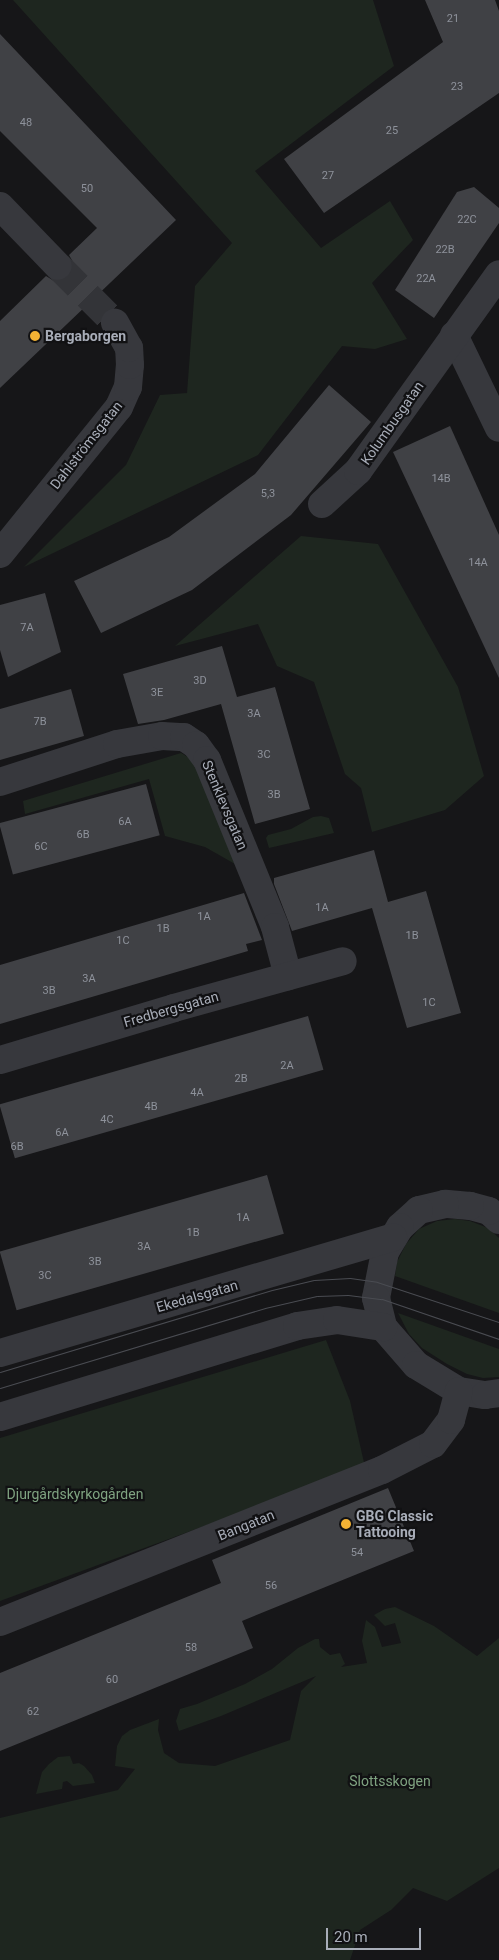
<!DOCTYPE html>
<meta charset="utf-8">
<style>
body{margin:0}
#map{position:relative;width:499px;height:1960px;overflow:hidden;background:#161618;font-family:Roboto,sans-serif}
div>[style]{position:absolute}
.green>*{inset:0;background:#1e261f}
.building>*{inset:0;background:#404145;transform-origin:0 0}
.minor-tunnel>*{height:28px;margin-top:-14px;transform-origin:0;background:repeating-linear-gradient(90deg,#333438 0 28px,transparent 0 42px)}
.minor>*{height:28px;margin:-14px;padding:0 14px;transform-origin:14px;border-radius:14px;background:#37383d}
.tram>*{height:1px;margin:-0.5px;padding:0 0.5px;transform-origin:0.5px;border-radius:0.5px;background:#4a4c52}
.dots>*{width:14px;height:14px;translate:-50% -50%;box-sizing:border-box;border:2px solid #111113;border-radius:50%}
span{translate:-50% -50%;white-space:nowrap;text-align:center;line-height:1.15;-webkit-text-stroke:4.5px #111113;paint-order:stroke}
.number-label{font-size:11px;color:#8e929b}
.number-label span{-webkit-text-stroke-width:0}
.poi-label{font-size:14px;color:#a8adb8;font-weight:700}
.left{translate:0 -50%;text-align:left}
.street-label{font-size:14px;color:#a8adb8}
.park-label{font-size:14px;color:#7fa381}
.scale{position:absolute;left:326px;top:1928px;width:95px;height:22px;box-sizing:border-box;border:2px solid #a8adb8;border-top:0;padding-left:6px;font-size:15px;line-height:18px;white-space:nowrap;color:#a8adb8;-webkit-text-stroke:4px #111113;paint-order:stroke}
</style>
<div id="map">
<div class="green">
<i style="clip-path:polygon(13px 0,373px 0,394px 66px,255px 171px,321px 248px,390px 201px,413px 240px,372px 283px,407px 339px,375px 349px,342px 346px,258px 455px,24px 567px,126px 465px,160px 395px,187px 393px,195px 286px,232px 243px)"></i>
<i style="clip-path:polygon(301px 536px,378px 544px,458px 687px,484px 776px,445px 810px,372px 832px,361px 788px,345px 774px,314px 682px,277px 666px,258px 624px,175px 646px)"></i>
<i style="clip-path:polygon(181px 753px,193px 760px,235px 864px,205px 847px,165px 836px,149px 779px,25px 814px,23px 801px)"></i>
<i style="clip-path:polygon(321px 816px,329px 818px,334px 833px,269px 848px,266px 838px,268px 835px,291px 829px,313px 817px)"></i>
<i style="clip-path:polygon(455px 1219px,470px 1221px,488px 1228px,499px 1238px,499px 1313px,395px 1276px,397px 1262px,406px 1244px,419px 1229px,437px 1221px)"></i>
<i style="clip-path:polygon(398px 1313px,499px 1349px,499px 1377px,483px 1378px,467px 1374px,447px 1364px,422px 1348px,409px 1334px)"></i>
<i style="clip-path:polygon(326px 1340px,350px 1401px,365px 1467px,0 1601px,0 1438px)"></i>
<i style="clip-path:polygon(395px 1607px,434px 1626px,477px 1656px,499px 1638px,499px 1868px,447px 1901px,413px 1888px,391px 1910px,360px 1930px,350px 1960px,0 1960px,0 1818px,118px 1790px,135px 1769px,115px 1766px,117px 1746px,122px 1736px,130px 1730px,159px 1719px,158px 1730px,164px 1753px,179px 1763px,215px 1766px,290px 1740px,301px 1691px,316px 1676px,221px 1716px,179px 1731px,176px 1721px,180px 1709px,197px 1704px,245px 1684px,272px 1669px,298px 1648px,315px 1639px,319px 1639px,320px 1647px,330px 1655px,340px 1653px,345px 1664px,341px 1667px,367px 1663px,362px 1641px,366px 1620px,375px 1627px,382px 1647px,401px 1643px,395px 1623px,385px 1626px,374px 1615px,385px 1609px)"></i>
<i style="clip-path:polygon(70px 1756px,73px 1764px,79px 1763px,84px 1766px,92px 1775px,95px 1783px,73px 1786px,67px 1781px,63px 1782px,62px 1789px,36px 1794px,42px 1772px,49px 1764px,58px 1757px)"></i>
</div>
<div class="building">
<i style="clip-path:polygon(425px 0,495px 0,499px 11px,499px 93px,324px 213px,284px 159px,443px 42px)"></i>
<i style="clip-path:polygon(0 34px,176px 220px,0 388px,0 321px,46px 276px,54px 281px,61px 281px,68px 278px,73px 270px,73px 262px,69px 255px,97px 228px,0 131px)"></i>
<i style="clip-path:polygon(474px 187px,499px 208px,499px 223px,434px 318px,395px 290px,457px 192px)"></i>
<i style="clip-path:polygon(329px 385px,371px 422px,291px 515px,192px 590px,101px 633px,74px 581px,169px 537px,255px 474px)"></i>
<i style="clip-path:polygon(450px 426px,499px 535px,499px 678px,393px 452px)"></i>
<i style="clip-path:polygon(45px 593px,61px 652px,8px 677px,0 650px,0 605px)"></i>
<i style="clip-path:polygon(222px 646px,237px 697px,275px 687px,310px 809px,255px 824px,221px 704px,164px 720px,138px 724px,123px 674px)"></i>
<i style="clip-path:polygon(71px 689px,84px 736px,0 760px,0 709px)"></i>
<i style="left:146px;top:784px;width:53px;height:152px;rotate:75deg"></i>
<i style="clip-path:polygon(374px 850px,388px 902px,426px 891px,461px 1013px,407px 1028px,372px 908px,292px 931px,274px 884px,274px 878px)"></i>
<i style="clip-path:polygon(244px 893px,262px 940px,246px 944px,248px 951px,0 1024px,0 965px)"></i>
<i style="left:308px;top:1016px;width:56px;height:321px;rotate:74deg"></i>
<i style="left:267px;top:1175px;width:61px;height:278px;rotate:74deg"></i>
<i style="clip-path:polygon(388px 1488px,414px 1551px,242px 1621px,253px 1648px,0 1751px,0 1673px,221px 1583px,212px 1560px)"></i>
</div>
<div class="minor-tunnel">
<i style="left:58px;top:266px;width:81px;rotate:45deg"></i>
</div>
<div class="minor">
<i style="left:0;top:206px;width:83px;rotate:46deg"></i>
<i style="left:454px;top:335px;width:103px;rotate:64.2deg"></i>
<i style="left:322px;top:504px;width:49px;rotate:-42.5deg"></i>
<i style="left:358px;top:471px;width:242px;rotate:-54.4deg"></i>
<i style="left:0;top:554px;width:189px;rotate:-51deg"></i>
<i style="left:119px;top:407px;width:22px;rotate:-66deg"></i>
<i style="left:128px;top:387px;width:22px;rotate:-85deg"></i>
<i style="left:130px;top:365px;width:17px;rotate:-93deg"></i>
<i style="left:129px;top:348px;width:29px;rotate:-119deg"></i>
<i style="left:0;top:782px;width:123px;rotate:-18deg"></i>
<i style="left:117px;top:744px;width:46px;rotate:-10.1deg"></i>
<i style="left:162px;top:736px;width:22px;rotate:3deg"></i>
<i style="left:184px;top:737px;width:14px;rotate:34deg"></i>
<i style="left:196px;top:745px;width:19px;rotate:54deg"></i>
<i style="left:207px;top:760px;width:180px;rotate:67.8deg"></i>
<i style="left:275px;top:927px;width:51px;rotate:75.1deg"></i>
<i style="left:0;top:1060px;width:182px;rotate:-16.6deg"></i>
<i style="left:174px;top:1008px;width:175px;rotate:-15.5deg"></i>
<i style="left:499px;top:1220px;width:13px;rotate:-138deg"></i>
<i style="left:489px;top:1211px;width:20px;rotate:-165deg"></i>
<i style="left:470px;top:1206px;width:25px;rotate:-175deg"></i>
<i style="left:445px;top:1204px;width:27px;rotate:167deg"></i>
<i style="left:419px;top:1210px;width:25px;rotate:138deg"></i>
<i style="left:400px;top:1227px;width:29px;rotate:121deg"></i>
<i style="left:385px;top:1252px;width:47px;rotate:101.1deg"></i>
<i style="left:376px;top:1298px;width:30px;rotate:76deg"></i>
<i style="left:383px;top:1327px;width:50px;rotate:49deg"></i>
<i style="left:416px;top:1365px;width:50px;rotate:31.2deg"></i>
<i style="left:459px;top:1391px;width:26px;rotate:9deg"></i>
<i style="left:485px;top:1395px;width:14px;rotate:-8deg"></i>
<i style="left:0;top:1353px;width:410px;rotate:-16.4deg"></i>
<i style="left:0;top:1417px;width:311px;rotate:-17deg"></i>
<i style="left:297px;top:1326px;width:40px;rotate:-8.5deg"></i>
<i style="left:337px;top:1320px;width:47px;rotate:8.7deg"></i>
<i style="left:0;top:1622px;width:411px;rotate:-21.7deg"></i>
<i style="left:382px;top:1470px;width:57px;rotate:-27deg"></i>
<i style="left:433px;top:1444px;width:30px;rotate:-53deg"></i>
<i style="left:451px;top:1420px;width:30px;rotate:-75deg"></i>
</div>
<div class="tram">
<i style="left:0;top:1372px;width:284px;rotate:-16.8deg"></i>
<i style="left:272px;top:1290px;width:43px;rotate:-13.4deg"></i>
<i style="left:314px;top:1280px;width:36px;rotate:-3deg"></i>
<i style="left:350px;top:1278px;width:27px;rotate:8deg"></i>
<i style="left:377px;top:1282px;width:128px;rotate:18.2deg"></i>
<i style="left:0;top:1388px;width:277px;rotate:-16.8deg"></i>
<i style="left:265px;top:1308px;width:53px;rotate:-13deg"></i>
<i style="left:317px;top:1296px;width:31px;rotate:-2deg"></i>
<i style="left:348px;top:1295px;width:34px;rotate:7deg"></i>
<i style="left:382px;top:1299px;width:124px;rotate:18.9deg"></i>
</div>
<div class="dots">
<i style="left:35px;top:336px;background:#f2b134"></i>
<i style="left:346px;top:1524px;background:#f2b134"></i>
</div>
<div class="number-label">
<span style="left:453px;top:19px">21</span>
<span style="left:457px;top:87px">23</span>
<span style="left:26px;top:123px">48</span>
<span style="left:392px;top:131px">25</span>
<span style="left:328px;top:176px">27</span>
<span style="left:87px;top:189px">50</span>
<span style="left:467px;top:220px">22C</span>
<span style="left:445px;top:250px">22B</span>
<span style="left:426px;top:279px">22A</span>
<span style="left:441px;top:479px">14B</span>
<span style="left:268px;top:494px">5,3</span>
<span style="left:478px;top:563px">14A</span>
<span style="left:27px;top:628px">7A</span>
<span style="left:200px;top:681px">3D</span>
<span style="left:157px;top:693px">3E</span>
<span style="left:254px;top:714px">3A</span>
<span style="left:40px;top:722px">7B</span>
<span style="left:264px;top:755px">3C</span>
<span style="left:274px;top:795px">3B</span>
<span style="left:125px;top:822px">6A</span>
<span style="left:83px;top:835px">6B</span>
<span style="left:41px;top:847px">6C</span>
<span style="left:322px;top:908px">1A</span>
<span style="left:204px;top:917px">1A</span>
<span style="left:163px;top:929px">1B</span>
<span style="left:412px;top:936px">1B</span>
<span style="left:123px;top:941px">1C</span>
<span style="left:89px;top:979px">3A</span>
<span style="left:49px;top:991px">3B</span>
<span style="left:429px;top:1003px">1C</span>
<span style="left:287px;top:1066px">2A</span>
<span style="left:241px;top:1079px">2B</span>
<span style="left:197px;top:1093px">4A</span>
<span style="left:151px;top:1107px">4B</span>
<span style="left:107px;top:1120px">4C</span>
<span style="left:62px;top:1133px">6A</span>
<span style="left:17px;top:1147px">6B</span>
<span style="left:243px;top:1218px">1A</span>
<span style="left:193px;top:1233px">1B</span>
<span style="left:144px;top:1247px">3A</span>
<span style="left:95px;top:1262px">3B</span>
<span style="left:45px;top:1276px">3C</span>
<span style="left:357px;top:1553px">54</span>
<span style="left:271px;top:1586px">56</span>
<span style="left:191px;top:1648px">58</span>
<span style="left:112px;top:1680px">60</span>
<span style="left:33px;top:1712px">62</span>
</div>
<div class="poi-label">
<span class="left" style="left:45px;top:336px">Bergaborgen</span>
<span class="left" style="left:356px;top:1524px">GBG Classic<br>Tattooing</span>
</div>
<div class="street-label">
<span style="left:392px;top:423px;rotate:-55deg">Kolumbusgatan</span>
<span style="left:86px;top:445px;rotate:-52deg">Dahlströmsgatan</span>
<span style="left:225px;top:805px;rotate:67deg">Stenklevsgatan</span>
<span style="left:171px;top:1009px;rotate:-16deg">Fredbergsgatan</span>
<span style="left:197px;top:1296px;rotate:-16deg">Ekedalsgatan</span>
<span style="left:246px;top:1525px;rotate:-22deg">Bangatan</span>
</div>
<div class="park-label">
<span style="left:75px;top:1494px">Djurgårdskyrkogården</span>
<span style="left:390px;top:1781px">Slottsskogen</span>
</div>
<div class="scale">20 m</div>
</div>
